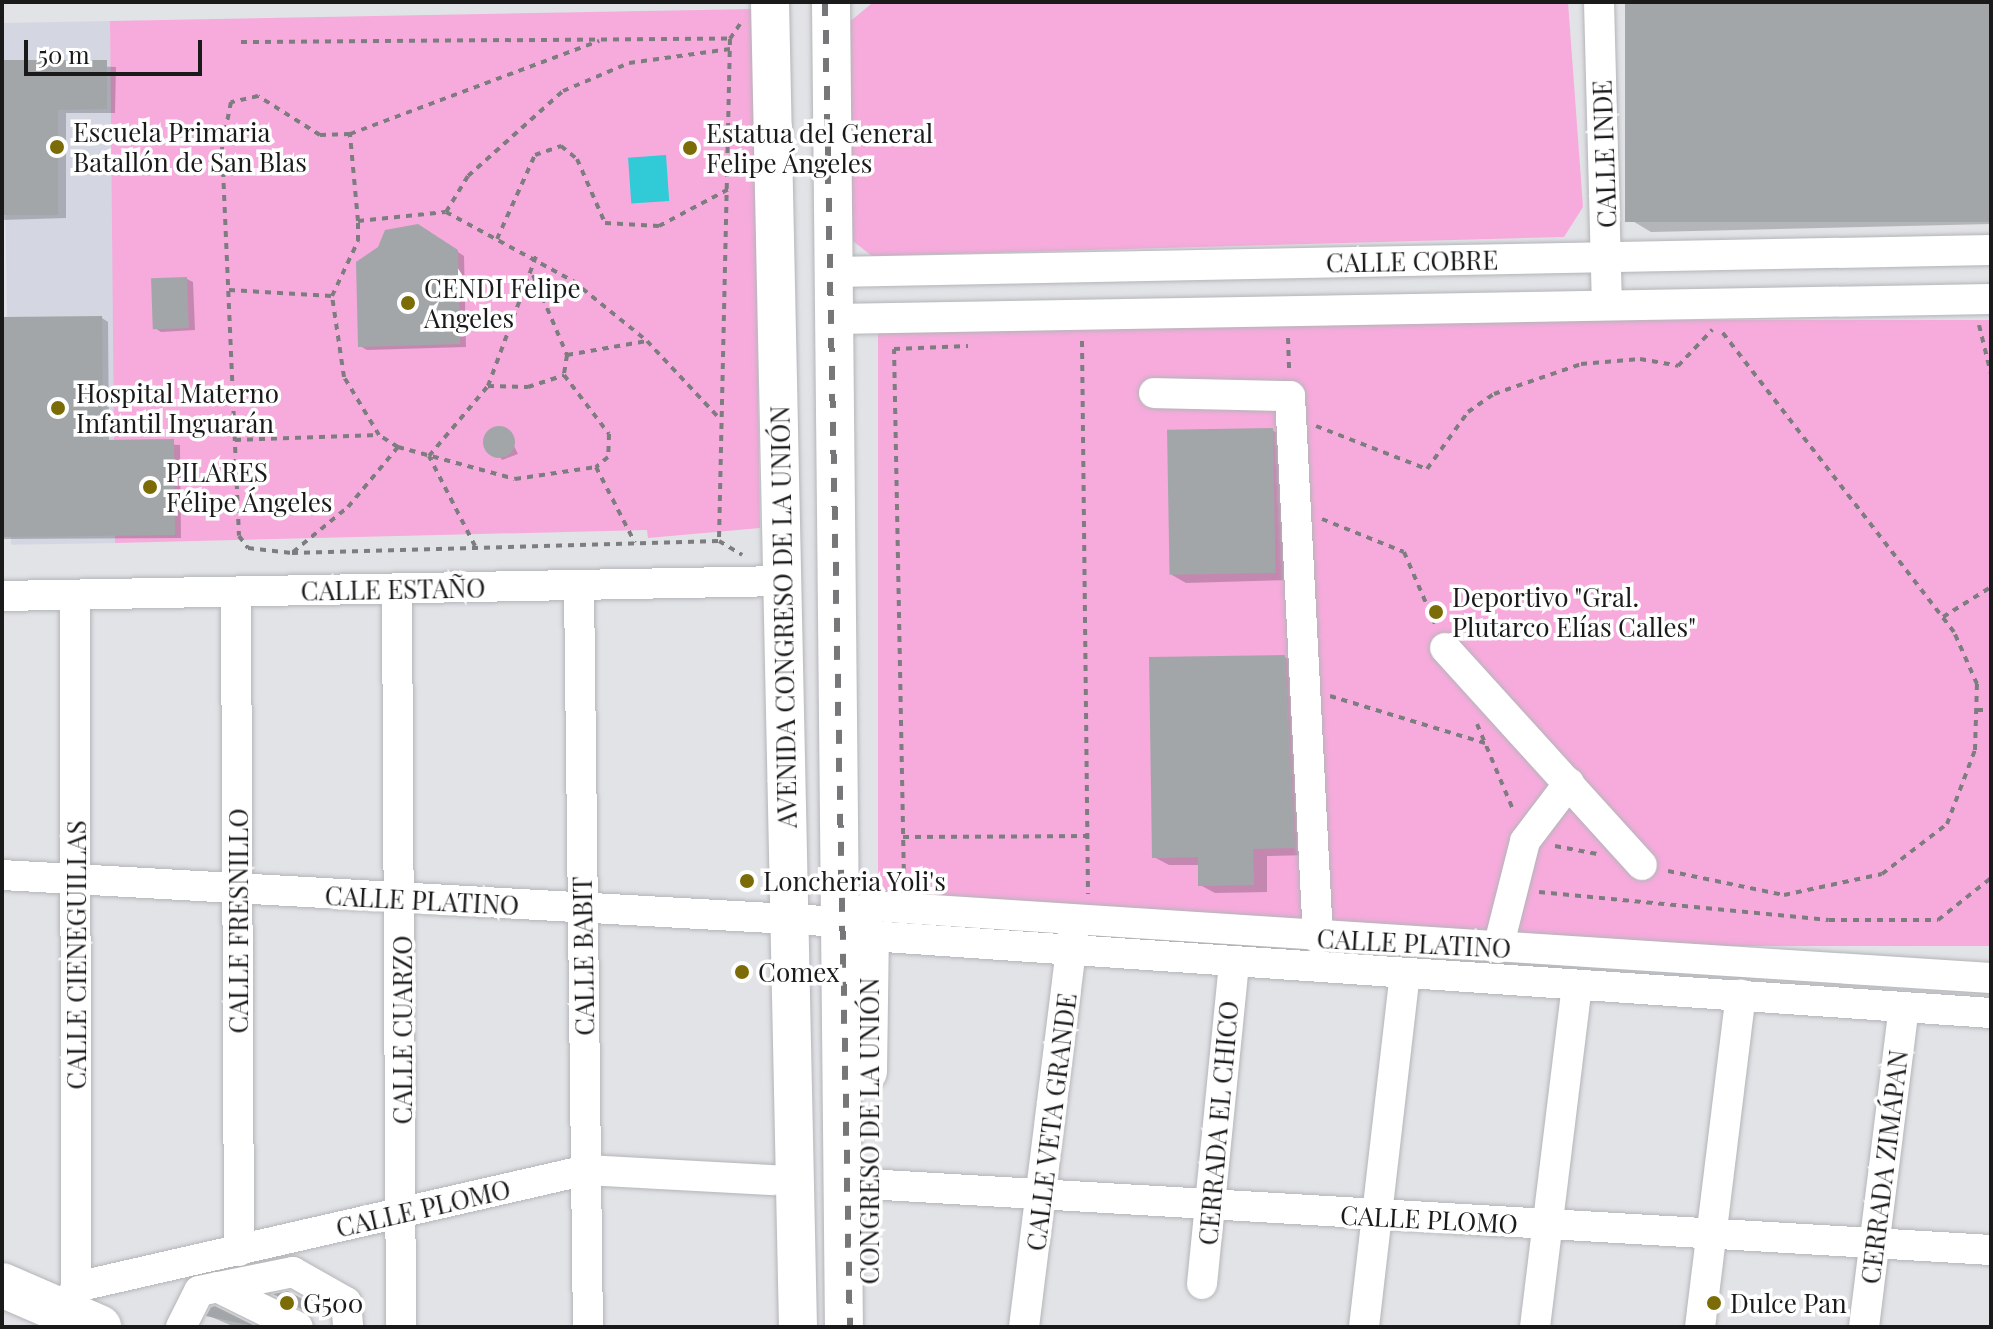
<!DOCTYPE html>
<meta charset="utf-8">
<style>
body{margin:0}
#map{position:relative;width:1993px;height:1329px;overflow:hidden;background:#e2e3e7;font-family:"Playfair Display",serif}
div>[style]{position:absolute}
.built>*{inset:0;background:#d4d7e2;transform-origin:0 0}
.green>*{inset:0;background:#f6abdc;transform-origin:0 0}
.water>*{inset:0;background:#30cbd6;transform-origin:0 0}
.shadow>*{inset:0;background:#0003}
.building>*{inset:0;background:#a3a6a9;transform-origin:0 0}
.round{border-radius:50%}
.path>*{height:4px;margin-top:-2px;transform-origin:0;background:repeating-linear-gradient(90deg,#7d7d80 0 6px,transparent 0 12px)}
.roads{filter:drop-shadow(0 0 2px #b3b5b8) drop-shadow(0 0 2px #b3b5b8)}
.minor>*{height:30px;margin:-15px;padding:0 15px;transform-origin:15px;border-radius:15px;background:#fff}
.major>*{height:38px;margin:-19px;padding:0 19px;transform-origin:19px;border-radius:19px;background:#fff}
.highway>*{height:44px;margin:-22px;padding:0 22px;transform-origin:22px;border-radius:22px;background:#fff}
.rail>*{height:6px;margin-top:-3px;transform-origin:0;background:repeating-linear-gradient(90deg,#77777a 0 14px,transparent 0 28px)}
.dots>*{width:22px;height:22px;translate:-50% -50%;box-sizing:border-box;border:4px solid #fff;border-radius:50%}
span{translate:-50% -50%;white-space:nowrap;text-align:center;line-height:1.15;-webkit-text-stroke:7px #fff;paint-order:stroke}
.poi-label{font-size:26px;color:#1a1a1b}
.left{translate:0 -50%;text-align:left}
.street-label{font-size:26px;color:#1a1a1b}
.frame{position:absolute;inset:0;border:4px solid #1a1a1b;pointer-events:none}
.scale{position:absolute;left:24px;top:40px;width:178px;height:36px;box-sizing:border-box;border:4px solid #1a1a1b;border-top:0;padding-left:10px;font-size:24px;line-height:28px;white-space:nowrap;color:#1a1a1b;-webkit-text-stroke:6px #fff;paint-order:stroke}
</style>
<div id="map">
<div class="built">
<i style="left:110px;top:21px;width:522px;height:108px;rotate:89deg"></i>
</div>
<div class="green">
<i style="clip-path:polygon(1568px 2px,1583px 207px,1564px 237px,872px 256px,853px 241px,847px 24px,871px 4px)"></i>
<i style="clip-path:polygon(753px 9px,760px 528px,648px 538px,647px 530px,115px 543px,110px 21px)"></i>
<i style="left:1991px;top:320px;width:626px;height:1113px;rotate:90deg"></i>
</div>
<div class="water">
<i style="left:666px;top:155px;width:46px;height:38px;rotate:86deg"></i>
</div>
<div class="shadow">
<i style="clip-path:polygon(1627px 2px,1991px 2px,1991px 224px,1651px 232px,1631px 220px)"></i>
<i style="clip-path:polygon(2px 62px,116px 67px,115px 113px,66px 113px,66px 218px,2px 220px)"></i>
<i style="clip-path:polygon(425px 230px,464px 256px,466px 347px,367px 350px,360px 346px)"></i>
<i style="clip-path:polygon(187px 279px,193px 282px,195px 330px,161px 332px,155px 328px)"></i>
<i style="clip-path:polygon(102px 318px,108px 322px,109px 442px,180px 445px,181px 538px,2px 539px,2px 319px)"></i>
<i style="clip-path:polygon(506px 430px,518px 454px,502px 460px,486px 437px)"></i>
<i style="clip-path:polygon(1272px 430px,1286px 438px,1290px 580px,1186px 583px,1172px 575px)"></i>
<i style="clip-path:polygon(1285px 657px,1299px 665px,1309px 855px,1267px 856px,1267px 892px,1215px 893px,1200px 885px,1200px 865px,1169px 865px,1154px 857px)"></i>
<i style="clip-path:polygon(212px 1309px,252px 1327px,235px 1327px,209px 1316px)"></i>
</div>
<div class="building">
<i style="left:1625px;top:2px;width:366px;height:220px"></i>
<i style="clip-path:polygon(2px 60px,107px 60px,107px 109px,58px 110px,58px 215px,2px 215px)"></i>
<i style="clip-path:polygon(418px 224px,458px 250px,460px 344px,358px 347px,356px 262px,378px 247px,385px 230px)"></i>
<i style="left:187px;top:277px;width:51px;height:36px;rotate:88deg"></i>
<i style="clip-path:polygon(102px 316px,103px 440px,174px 439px,175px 535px,2px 537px,2px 317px)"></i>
<i class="round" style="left:483px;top:426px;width:32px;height:32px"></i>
<i style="left:1273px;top:428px;width:145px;height:106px;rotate:89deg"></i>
<i style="clip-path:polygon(1285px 655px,1295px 848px,1253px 849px,1254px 885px,1198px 886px,1198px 857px,1152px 858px,1149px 657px)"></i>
<i style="clip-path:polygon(288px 1291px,313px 1305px,308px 1313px,273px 1294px)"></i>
<i style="clip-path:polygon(211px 1307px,215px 1306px,257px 1327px,206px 1316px)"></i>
</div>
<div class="path">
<i style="left:740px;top:24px;width:18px;rotate:124deg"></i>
<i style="left:730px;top:39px;width:502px;rotate:91.26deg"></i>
<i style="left:719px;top:541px;width:27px;rotate:31deg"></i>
<i style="left:241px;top:42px;width:489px;rotate:-0.4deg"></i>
<i style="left:350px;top:134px;width:266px;rotate:-20.5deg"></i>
<i style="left:446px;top:212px;width:42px;rotate:-58.6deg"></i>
<i style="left:468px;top:176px;width:127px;rotate:-41.8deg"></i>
<i style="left:563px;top:91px;width:72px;rotate:-23deg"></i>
<i style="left:629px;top:63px;width:102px;rotate:-7.9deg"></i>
<i style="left:358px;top:221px;width:87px;rotate:-95.3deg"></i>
<i style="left:350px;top:134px;width:30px;rotate:178deg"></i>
<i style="left:320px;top:135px;width:73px;rotate:-147.8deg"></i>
<i style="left:258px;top:96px;width:28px;rotate:167deg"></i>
<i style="left:231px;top:102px;width:46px;rotate:101.3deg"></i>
<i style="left:222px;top:147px;width:389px;rotate:87.5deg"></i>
<i style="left:239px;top:536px;width:15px;rotate:53deg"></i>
<i style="left:248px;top:548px;width:44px;rotate:6.5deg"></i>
<i style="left:292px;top:553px;width:427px;rotate:-1.6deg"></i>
<i style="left:497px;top:239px;width:92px;rotate:-65.7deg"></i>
<i style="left:535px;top:155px;width:28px;rotate:-19deg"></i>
<i style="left:561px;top:146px;width:21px;rotate:39deg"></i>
<i style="left:577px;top:159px;width:70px;rotate:66.4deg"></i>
<i style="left:605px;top:223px;width:54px;rotate:3.2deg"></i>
<i style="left:659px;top:226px;width:79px;rotate:-27.9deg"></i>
<i style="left:533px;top:275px;width:87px;rotate:67deg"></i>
<i style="left:567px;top:355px;width:20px;rotate:99deg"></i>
<i style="left:229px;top:290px;width:103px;rotate:3.3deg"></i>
<i style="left:332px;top:296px;width:61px;rotate:-64.7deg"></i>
<i style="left:358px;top:241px;width:20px;rotate:-90deg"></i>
<i style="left:358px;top:221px;width:88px;rotate:-5.8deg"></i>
<i style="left:446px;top:212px;width:145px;rotate:28.5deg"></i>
<i style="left:573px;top:281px;width:95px;rotate:39deg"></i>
<i style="left:647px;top:341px;width:105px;rotate:46.9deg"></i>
<i style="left:1979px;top:325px;width:50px;rotate:76.2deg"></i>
<i style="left:1288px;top:338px;width:31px;rotate:88deg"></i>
<i style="left:1082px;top:341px;width:553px;rotate:89.38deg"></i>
<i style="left:567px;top:355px;width:81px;rotate:-9.9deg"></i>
<i style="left:488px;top:386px;width:139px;rotate:-69.7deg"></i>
<i style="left:1316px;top:426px;width:119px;rotate:21.2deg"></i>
<i style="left:1427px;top:469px;width:70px;rotate:-54.3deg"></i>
<i style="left:1468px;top:412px;width:32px;rotate:-35deg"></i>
<i style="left:1494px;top:394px;width:92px;rotate:-19deg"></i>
<i style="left:1581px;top:364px;width:59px;rotate:-4.8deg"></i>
<i style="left:1640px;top:359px;width:39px;rotate:10deg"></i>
<i style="left:1678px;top:366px;width:50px;rotate:-46.6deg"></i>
<i style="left:235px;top:440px;width:144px;rotate:-2deg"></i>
<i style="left:398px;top:447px;width:121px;rotate:15.3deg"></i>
<i style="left:515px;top:479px;width:82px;rotate:-8.4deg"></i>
<i style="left:1322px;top:519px;width:88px;rotate:21.9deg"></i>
<i style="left:1404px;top:552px;width:78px;rotate:66.7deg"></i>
<i style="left:475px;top:546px;width:101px;rotate:-117.1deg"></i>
<i style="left:429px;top:456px;width:92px;rotate:-49.9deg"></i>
<i style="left:488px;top:386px;width:40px;rotate:1.4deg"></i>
<i style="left:528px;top:387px;width:38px;rotate:-18deg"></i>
<i style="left:564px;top:375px;width:74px;rotate:52.7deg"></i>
<i style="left:609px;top:434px;width:23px;rotate:92deg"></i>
<i style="left:608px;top:457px;width:16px;rotate:140deg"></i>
<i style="left:596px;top:467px;width:85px;rotate:62.8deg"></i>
<i style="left:293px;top:552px;width:71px;rotate:-39.3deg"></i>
<i style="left:348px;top:507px;width:78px;rotate:-50.2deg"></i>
<i style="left:398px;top:447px;width:22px;rotate:-148deg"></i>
<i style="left:379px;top:435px;width:68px;rotate:-121.1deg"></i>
<i style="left:344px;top:377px;width:82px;rotate:-98.4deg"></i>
<i style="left:1943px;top:617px;width:57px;rotate:-32deg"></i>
<i style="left:1330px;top:696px;width:162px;rotate:16.9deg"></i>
<i style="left:1977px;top:710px;width:14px"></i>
<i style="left:1477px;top:724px;width:95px;rotate:67.2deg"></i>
<i style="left:903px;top:837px;width:184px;rotate:-0.3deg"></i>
<i style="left:1555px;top:846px;width:43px;rotate:10.8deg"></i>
<i style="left:1668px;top:871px;width:118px;rotate:11.7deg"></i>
<i style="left:1784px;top:895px;width:100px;rotate:-12.1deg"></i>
<i style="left:1882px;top:874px;width:82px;rotate:-37.6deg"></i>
<i style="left:1947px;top:824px;width:79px;rotate:-69.3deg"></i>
<i style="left:1975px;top:750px;width:66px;rotate:-88.3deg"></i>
<i style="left:1977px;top:684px;width:57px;rotate:-113.9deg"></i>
<i style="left:1954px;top:632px;width:383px;rotate:-127.7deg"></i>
<i style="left:904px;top:882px;width:533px;rotate:-91.07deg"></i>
<i style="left:894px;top:349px;width:74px;rotate:-2.3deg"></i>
<i style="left:1539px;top:892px;width:291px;rotate:5.5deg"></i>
<i style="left:1829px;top:920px;width:109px"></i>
<i style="left:1938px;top:920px;width:68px;rotate:-38.4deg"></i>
</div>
<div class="roads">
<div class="minor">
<i style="left:1599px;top:2px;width:303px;rotate:88.5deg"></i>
<i style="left:834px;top:272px;width:1157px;rotate:-1.09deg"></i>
<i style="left:834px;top:319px;width:1157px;rotate:-0.99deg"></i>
<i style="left:1154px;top:393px;width:136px;rotate:1.3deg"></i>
<i style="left:1290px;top:396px;width:543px;rotate:87.04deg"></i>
<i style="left:579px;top:585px;width:742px;rotate:89.31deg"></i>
<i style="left:397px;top:589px;width:738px;rotate:89.69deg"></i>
<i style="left:236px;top:592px;width:659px;rotate:89.74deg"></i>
<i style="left:2px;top:596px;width:782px;rotate:-1.1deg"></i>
<i style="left:1445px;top:648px;width:293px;rotate:47.8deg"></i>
<i style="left:2px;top:875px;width:841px;rotate:3.2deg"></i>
<i style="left:842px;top:922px;width:31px;rotate:27deg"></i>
<i style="left:870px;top:936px;width:1124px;rotate:3.93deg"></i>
<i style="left:842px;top:922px;width:33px;rotate:-29deg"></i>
<i style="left:871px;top:906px;width:1122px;rotate:3.68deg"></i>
<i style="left:1498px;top:948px;width:110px;rotate:-75.8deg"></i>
<i style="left:1525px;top:841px;width:73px;rotate:-52.8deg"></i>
<i style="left:867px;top:1184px;width:1126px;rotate:3.36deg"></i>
<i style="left:1202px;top:1284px;width:324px;rotate:-84.3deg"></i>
<i style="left:76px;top:1287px;width:524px;rotate:-12.9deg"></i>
<i style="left:587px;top:1170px;width:187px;rotate:3.1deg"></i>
<i style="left:217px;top:1287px;width:90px;rotate:26.3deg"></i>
<i style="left:65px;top:1313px;width:28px;rotate:-67deg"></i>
<i style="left:76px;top:1287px;width:692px;rotate:-90.08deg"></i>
<i style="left:181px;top:1327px;width:40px;rotate:-63.4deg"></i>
<i style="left:199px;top:1291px;width:96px;rotate:-11.4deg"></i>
<i style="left:293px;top:1272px;width:61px;rotate:29.5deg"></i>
<i style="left:346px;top:1302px;width:25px;rotate:85deg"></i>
<i style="left:1024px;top:1327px;width:402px;rotate:-82.9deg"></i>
<i style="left:1364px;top:1327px;width:356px;rotate:-83.4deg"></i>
<i style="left:1535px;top:1327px;width:343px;rotate:-83deg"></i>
<i style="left:1700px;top:1327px;width:335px;rotate:-83deg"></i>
<i style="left:1864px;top:1327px;width:322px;rotate:-82.9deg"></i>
</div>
<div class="major">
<i style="left:770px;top:2px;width:1325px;rotate:88.79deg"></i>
<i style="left:831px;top:2px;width:1325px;rotate:89.44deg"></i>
<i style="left:868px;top:1072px;width:136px;rotate:-89.2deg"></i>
</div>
<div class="highway">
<i style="left:2px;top:1285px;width:106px;rotate:23.4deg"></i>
</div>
</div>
<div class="rail">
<i style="left:825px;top:2px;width:1325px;rotate:88.92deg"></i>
</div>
<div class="dots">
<i style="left:57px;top:147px;background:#7c6c07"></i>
<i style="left:690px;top:148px;background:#7c6c07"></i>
<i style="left:408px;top:303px;background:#7c6c07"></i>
<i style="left:58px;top:408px;background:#7c6c07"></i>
<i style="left:150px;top:487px;background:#7c6c07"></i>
<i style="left:1436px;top:612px;background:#7c6c07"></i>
<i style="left:747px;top:881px;background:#7c6c07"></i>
<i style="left:742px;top:972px;background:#7c6c07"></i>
<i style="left:287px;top:1303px;background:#7c6c07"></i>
<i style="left:1714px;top:1303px;background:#7c6c07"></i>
</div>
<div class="poi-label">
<span class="left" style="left:73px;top:147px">Escuela Primaria<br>Batallón de San Blas</span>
<span class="left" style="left:706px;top:148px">Estatua del General<br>Felipe Ángeles</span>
<span class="left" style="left:424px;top:303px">CENDI Felipe<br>Angeles</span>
<span class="left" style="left:76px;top:408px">Hospital Materno<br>Infantil Inguarán</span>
<span class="left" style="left:166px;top:487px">PILARES<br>Félipe Ángeles</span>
<span class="left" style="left:1452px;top:612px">Deportivo "Gral.<br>Plutarco Elías Calles"</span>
<span class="left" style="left:763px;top:881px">Loncheria Yoli's</span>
<span class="left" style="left:758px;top:972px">Comex</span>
<span class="left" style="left:303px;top:1303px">G500</span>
<span class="left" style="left:1730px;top:1303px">Dulce Pan</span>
</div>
<div class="street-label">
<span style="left:1604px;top:154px;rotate:-92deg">CALLE INDE</span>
<span style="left:1412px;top:261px;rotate:-1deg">CALLE COBRE</span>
<span style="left:393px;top:589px;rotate:-1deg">CALLE ESTAÑO</span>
<span style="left:783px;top:617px;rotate:-91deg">AVENIDA CONGRESO DE LA UNIÓN</span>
<span style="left:422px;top:900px;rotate:3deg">CALLE PLATINO</span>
<span style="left:238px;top:921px;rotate:-90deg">CALLE FRESNILLO</span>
<span style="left:1414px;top:943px;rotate:3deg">CALLE PLATINO</span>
<span style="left:76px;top:955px;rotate:-90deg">CALLE CIENEGUILLAS</span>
<span style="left:583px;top:956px;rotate:-91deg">CALLE BABIT</span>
<span style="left:402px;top:1030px;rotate:-90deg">CALLE CUARZO</span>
<span style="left:1051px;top:1122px;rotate:-83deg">CALLE VETA GRANDE</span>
<span style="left:1218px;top:1123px;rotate:-85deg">CERRADA EL CHICO</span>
<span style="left:869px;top:1131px;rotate:-90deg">CONGRESO DE LA UNIÓN</span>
<span style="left:1884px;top:1167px;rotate:-83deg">CERRADA ZIMÁPAN</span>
<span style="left:423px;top:1208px;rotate:-13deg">CALLE PLOMO</span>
<span style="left:1429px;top:1219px;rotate:3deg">CALLE PLOMO</span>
</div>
<div class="frame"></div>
<div class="scale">50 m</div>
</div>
